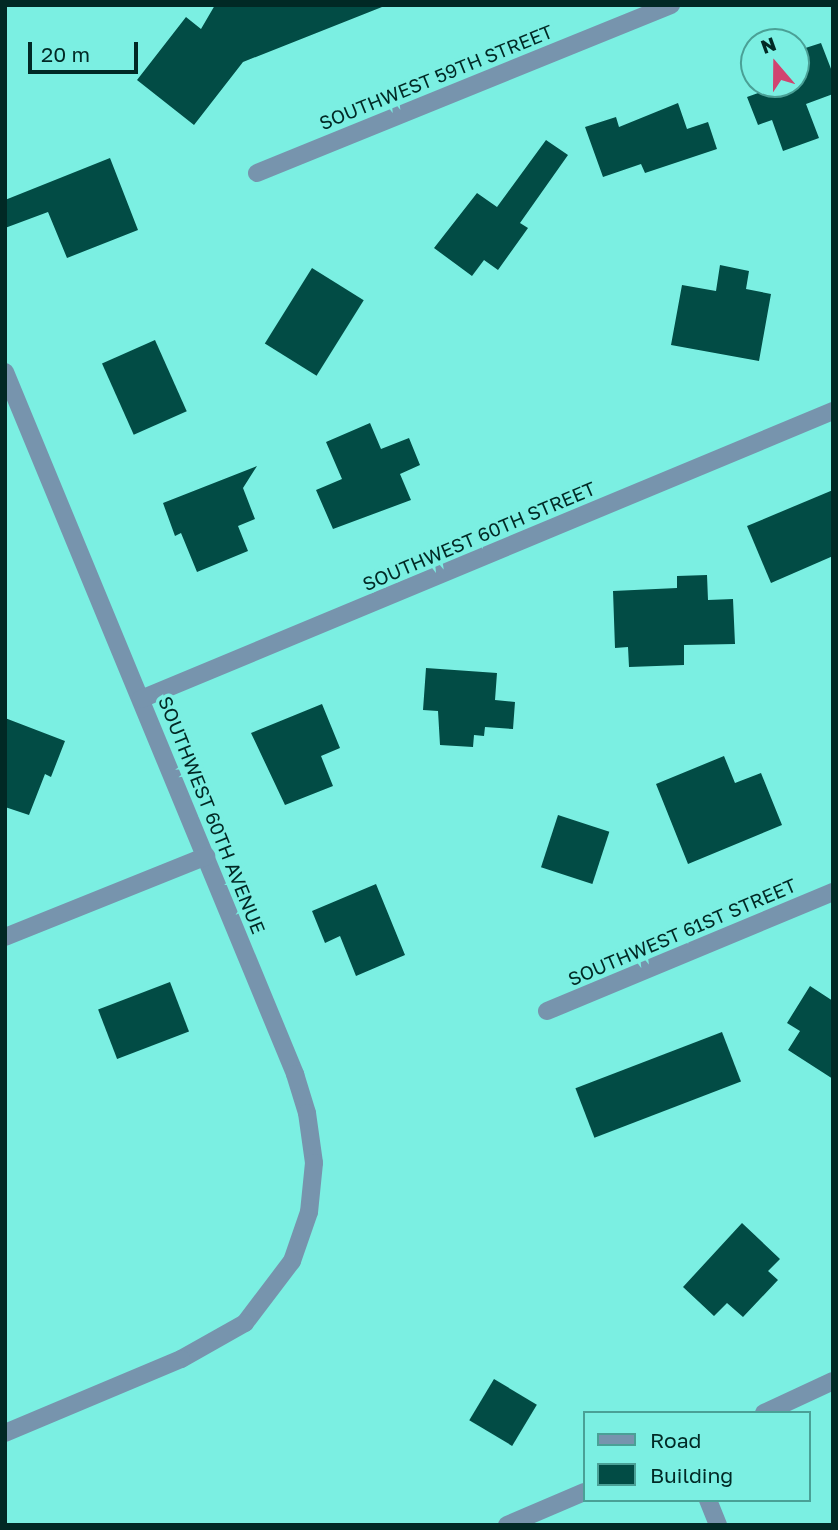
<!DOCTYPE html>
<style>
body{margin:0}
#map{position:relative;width:838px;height:1530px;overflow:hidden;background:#7befe2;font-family:"Golos Text",sans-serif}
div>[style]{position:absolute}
.building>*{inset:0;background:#024c45;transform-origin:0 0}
.minor>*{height:18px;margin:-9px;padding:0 9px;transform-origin:9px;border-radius:9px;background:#7794ad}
span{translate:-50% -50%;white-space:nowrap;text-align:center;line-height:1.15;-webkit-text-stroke:7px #7befe2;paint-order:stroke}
.street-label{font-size:19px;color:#012925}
.frame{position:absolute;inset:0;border:7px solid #012925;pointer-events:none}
.legend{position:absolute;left:583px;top:1411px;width:228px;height:91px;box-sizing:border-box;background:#7befe2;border:2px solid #4aa096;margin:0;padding:9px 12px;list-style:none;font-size:21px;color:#012925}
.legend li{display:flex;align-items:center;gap:14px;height:35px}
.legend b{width:35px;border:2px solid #4aa096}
.north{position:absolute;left:740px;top:28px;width:70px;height:70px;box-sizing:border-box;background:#7befe2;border:2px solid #4aa096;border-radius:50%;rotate:340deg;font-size:19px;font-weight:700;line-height:28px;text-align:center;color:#012925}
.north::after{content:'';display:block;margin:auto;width:24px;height:32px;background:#d14470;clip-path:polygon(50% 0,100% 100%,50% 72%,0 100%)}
.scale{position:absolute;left:28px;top:42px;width:110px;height:32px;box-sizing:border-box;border:4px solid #012925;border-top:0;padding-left:9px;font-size:21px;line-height:24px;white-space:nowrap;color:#012925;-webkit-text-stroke:5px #7befe2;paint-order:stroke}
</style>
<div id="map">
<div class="building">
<i style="clip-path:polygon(215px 5px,382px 5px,382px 7px,243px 62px,194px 125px,137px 80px,186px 17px,201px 29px)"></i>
<i style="clip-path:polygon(821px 43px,833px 74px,833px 94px,806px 104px,819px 138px,783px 151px,772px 120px,758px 125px,747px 97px,761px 92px,758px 84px,796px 84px,796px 51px)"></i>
<i style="clip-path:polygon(678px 103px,687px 129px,708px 122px,717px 149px,645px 173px,641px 164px,603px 177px,585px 127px,616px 117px,619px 127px)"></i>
<i style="clip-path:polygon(546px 140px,568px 155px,520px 223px,528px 228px,498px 270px,484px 260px,472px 276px,434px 248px,477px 193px,497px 207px)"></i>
<i style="clip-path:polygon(110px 158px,138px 230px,67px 258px,48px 212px,5px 228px,5px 200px)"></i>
<i style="clip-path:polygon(720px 265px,749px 271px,746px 289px,771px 294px,759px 361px,671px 345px,682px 285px,716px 291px)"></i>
<i style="left:312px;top:268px;width:61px;height:89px;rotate:32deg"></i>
<i style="left:155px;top:340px;width:78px;height:58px;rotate:66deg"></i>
<i style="clip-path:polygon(370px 423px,381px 449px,409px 438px,420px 465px,400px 474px,411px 500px,333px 529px,316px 490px,342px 479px,326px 442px)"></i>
<i style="clip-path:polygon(257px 466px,243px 488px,255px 519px,238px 526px,248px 551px,197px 572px,181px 533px,175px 536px,163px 503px)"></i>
<i style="clip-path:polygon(833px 490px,833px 556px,771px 583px,747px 526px)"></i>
<i style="clip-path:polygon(707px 575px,708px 600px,733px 599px,735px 644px,684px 645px,684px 665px,629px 667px,628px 647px,615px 648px,613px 591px,677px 588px,677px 576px)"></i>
<i style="clip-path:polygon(426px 668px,497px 673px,495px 700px,515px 702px,513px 729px,485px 727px,484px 736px,474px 735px,473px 747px,440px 745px,438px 711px,423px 710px)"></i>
<i style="clip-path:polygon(322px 704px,340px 748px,321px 756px,333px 786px,285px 805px,251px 733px)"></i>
<i style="clip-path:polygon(5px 718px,65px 741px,51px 777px,45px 774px,29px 815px,5px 807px)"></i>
<i style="clip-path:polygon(724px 756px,735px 783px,761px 773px,782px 825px,688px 864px,656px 784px)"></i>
<i style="left:558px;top:815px;width:54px;height:55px;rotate:18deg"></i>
<i style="clip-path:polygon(376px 884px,405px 955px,356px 976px,340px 936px,325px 943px,312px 911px)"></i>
<i style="left:170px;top:982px;width:53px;height:77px;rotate:69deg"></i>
<i style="clip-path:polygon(810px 986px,833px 1001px,833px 1079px,788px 1050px,800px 1031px,787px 1023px)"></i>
<i style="left:722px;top:1032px;width:53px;height:157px;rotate:69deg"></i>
<i style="clip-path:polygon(742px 1223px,780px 1259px,768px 1271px,778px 1280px,743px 1317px,727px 1303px,714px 1316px,683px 1287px)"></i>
<i style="left:494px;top:1379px;width:50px;height:48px;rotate:31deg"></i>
</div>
<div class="minor">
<i style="left:257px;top:173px;width:447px;rotate:-22.1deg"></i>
<i style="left:5px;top:372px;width:760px;rotate:67.55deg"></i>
<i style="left:295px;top:1074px;width:41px;rotate:72.9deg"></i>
<i style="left:307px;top:1113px;width:50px;rotate:82deg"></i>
<i style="left:314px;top:1163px;width:49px;rotate:95.8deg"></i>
<i style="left:309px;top:1212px;width:52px;rotate:109.1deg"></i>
<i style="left:292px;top:1261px;width:78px;rotate:127.2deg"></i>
<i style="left:245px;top:1323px;width:73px;rotate:150.6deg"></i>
<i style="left:181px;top:1359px;width:191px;rotate:157.2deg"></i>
<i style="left:141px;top:699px;width:750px;rotate:-22.6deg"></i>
<i style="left:5px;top:937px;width:217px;rotate:-21.9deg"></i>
<i style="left:547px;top:1011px;width:310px;rotate:-22.6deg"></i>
<i style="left:764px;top:1413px;width:76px;rotate:-24.9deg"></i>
<i style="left:708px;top:1500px;width:27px;rotate:68deg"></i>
<i style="left:507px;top:1525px;width:84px;rotate:-23.2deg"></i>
</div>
<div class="street-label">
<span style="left:436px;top:77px;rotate:-22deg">SOUTHWEST 59TH STREET</span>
<span style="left:479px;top:536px;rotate:-23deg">SOUTHWEST 60TH STREET</span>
<span style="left:212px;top:815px;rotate:68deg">SOUTHWEST 60TH AVENUE</span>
<span style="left:682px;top:932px;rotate:-23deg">SOUTHWEST 61ST STREET</span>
</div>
<div class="frame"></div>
<ul class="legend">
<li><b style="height:9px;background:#7794ad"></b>Road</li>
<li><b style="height:19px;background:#024c45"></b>Building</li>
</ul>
<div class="north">N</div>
<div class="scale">20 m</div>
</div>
